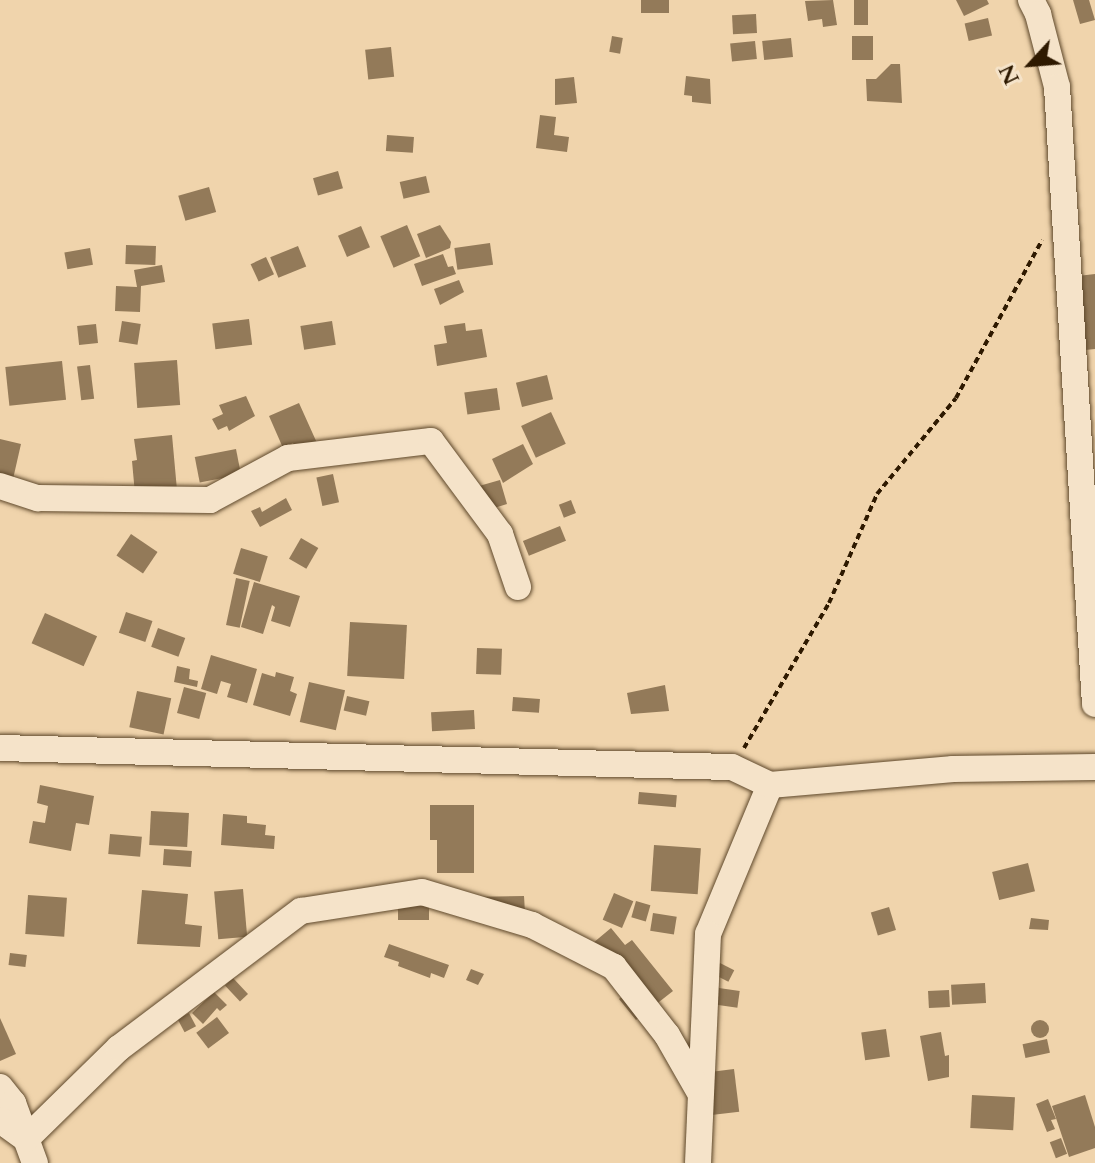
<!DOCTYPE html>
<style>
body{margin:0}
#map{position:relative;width:1095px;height:1163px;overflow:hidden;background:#f0d4ac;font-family:Cardo,serif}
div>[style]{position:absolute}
.building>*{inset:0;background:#937a59;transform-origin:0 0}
.round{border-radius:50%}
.path>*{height:4px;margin-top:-2px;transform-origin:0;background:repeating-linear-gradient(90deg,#2e1900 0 6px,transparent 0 10px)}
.roads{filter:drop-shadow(0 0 2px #5e482b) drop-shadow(0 0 2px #5e482b)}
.minor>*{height:26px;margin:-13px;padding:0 13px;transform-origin:13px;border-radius:13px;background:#f5e3c9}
span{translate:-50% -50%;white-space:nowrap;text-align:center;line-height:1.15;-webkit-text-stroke:6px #f5e3c9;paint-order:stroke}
.north{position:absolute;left:991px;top:24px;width:80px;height:80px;-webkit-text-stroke:6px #f5e3c9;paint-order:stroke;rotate:244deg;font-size:22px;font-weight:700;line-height:32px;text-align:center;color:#2e1900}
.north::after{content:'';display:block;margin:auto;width:28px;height:36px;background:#2e1900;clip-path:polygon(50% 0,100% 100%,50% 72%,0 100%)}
</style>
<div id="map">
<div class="building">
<i style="left:641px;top:0;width:28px;height:13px"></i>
<i style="clip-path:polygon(833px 0,837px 25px,823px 27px,822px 19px,808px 21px,805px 1px)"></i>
<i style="left:854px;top:0;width:14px;height:25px"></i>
<i style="clip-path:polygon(956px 0,987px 0,989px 4px,964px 16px)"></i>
<i style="clip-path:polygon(1073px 0,1089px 0,1095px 20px,1080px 24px)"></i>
<i style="left:756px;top:14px;width:19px;height:24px;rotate:87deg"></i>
<i style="left:988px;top:18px;width:18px;height:24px;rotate:77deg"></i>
<i style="left:612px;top:36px;width:11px;height:16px;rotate:10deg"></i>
<i style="left:852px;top:36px;width:21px;height:24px"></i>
<i style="left:791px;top:38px;width:19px;height:29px;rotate:84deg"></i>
<i style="left:755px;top:41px;width:18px;height:25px;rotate:84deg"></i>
<i style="left:391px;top:47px;width:30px;height:26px;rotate:84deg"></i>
<i style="clip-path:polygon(891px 64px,900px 64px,902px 103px,867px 101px,866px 79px,876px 79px)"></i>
<i style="clip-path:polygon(686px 76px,710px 79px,711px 104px,692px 102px,692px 96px,684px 95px)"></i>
<i style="clip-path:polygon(574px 77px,577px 103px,555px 105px,555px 79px)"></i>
<i style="clip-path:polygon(540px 115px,556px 117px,554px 135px,569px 137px,567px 152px,536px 148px)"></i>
<i style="left:387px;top:135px;width:27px;height:16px;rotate:4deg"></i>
<i style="left:338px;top:171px;width:18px;height:26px;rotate:74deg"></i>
<i style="left:426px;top:176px;width:17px;height:27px;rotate:77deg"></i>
<i style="left:209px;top:187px;width:26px;height:32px;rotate:74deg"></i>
<i style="left:407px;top:225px;width:34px;height:29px;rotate:67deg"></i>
<i style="clip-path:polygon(440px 225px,451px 242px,450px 248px,426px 258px,417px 234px)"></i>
<i style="left:361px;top:226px;width:23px;height:25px;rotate:67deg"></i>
<i style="left:490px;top:243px;width:22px;height:36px;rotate:82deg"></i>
<i style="left:126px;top:245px;width:30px;height:19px;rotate:2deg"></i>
<i style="left:298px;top:246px;width:22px;height:30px;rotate:68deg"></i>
<i style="left:90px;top:248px;width:17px;height:26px;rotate:80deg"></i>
<i style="clip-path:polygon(443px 254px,448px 267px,453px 266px,456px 274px,422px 286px,414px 264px)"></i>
<i style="left:266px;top:257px;width:19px;height:17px;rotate:65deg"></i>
<i style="clip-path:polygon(162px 265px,165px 282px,141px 286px,140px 312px,115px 311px,116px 286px,137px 287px,134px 270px)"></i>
<i style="clip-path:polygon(1095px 274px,1095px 349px,1075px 351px,1069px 277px)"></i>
<i style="clip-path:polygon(459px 280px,464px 292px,440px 305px,434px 289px)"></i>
<i style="left:249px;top:319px;width:26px;height:37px;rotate:83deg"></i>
<i style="left:122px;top:321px;width:19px;height:21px;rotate:9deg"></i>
<i style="left:332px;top:321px;width:24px;height:32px;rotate:81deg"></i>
<i style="clip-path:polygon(465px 323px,466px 331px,482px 329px,487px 357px,437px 366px,434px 345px,447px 343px,444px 326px)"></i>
<i style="left:96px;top:324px;width:19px;height:19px;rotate:84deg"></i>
<i style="left:177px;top:360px;width:45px;height:43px;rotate:86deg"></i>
<i style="left:62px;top:361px;width:39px;height:57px;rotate:84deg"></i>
<i style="left:90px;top:365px;width:34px;height:13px;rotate:83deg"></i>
<i style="left:547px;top:375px;width:25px;height:32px;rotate:76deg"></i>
<i style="left:497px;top:388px;width:22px;height:33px;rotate:82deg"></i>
<i style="clip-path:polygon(246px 396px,255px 416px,229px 431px,227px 426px,218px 430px,212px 419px,223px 414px,219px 405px)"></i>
<i style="clip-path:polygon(299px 403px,317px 443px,305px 444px,297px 452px,293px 443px,283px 448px,269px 416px)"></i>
<i style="left:551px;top:412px;width:35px;height:33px;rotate:65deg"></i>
<i style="clip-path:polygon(172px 435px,177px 490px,135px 494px,132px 461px,137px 460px,134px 439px)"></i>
<i style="clip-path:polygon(0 439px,21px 444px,13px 479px,0 476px)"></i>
<i style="clip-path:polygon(523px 444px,533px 464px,503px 483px,492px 459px)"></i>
<i style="left:236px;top:449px;width:26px;height:42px;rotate:79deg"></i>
<i style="left:333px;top:474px;width:29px;height:17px;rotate:78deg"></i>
<i style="clip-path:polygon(500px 480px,507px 504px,491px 509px,472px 488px)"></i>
<i style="clip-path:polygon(286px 498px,292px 510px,260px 527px,251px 511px,260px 507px,262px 512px)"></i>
<i style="left:571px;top:500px;width:14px;height:13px;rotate:69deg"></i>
<i style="left:560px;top:526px;width:16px;height:40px;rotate:68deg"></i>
<i style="left:131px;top:534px;width:32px;height:26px;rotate:34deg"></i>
<i style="left:301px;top:538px;width:20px;height:24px;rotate:30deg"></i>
<i style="left:241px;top:548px;width:28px;height:27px;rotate:17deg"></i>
<i style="left:236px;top:578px;width:14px;height:48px;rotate:12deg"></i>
<i style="clip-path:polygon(254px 582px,300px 596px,290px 627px,271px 621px,275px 607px,272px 605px,263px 634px,241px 627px)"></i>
<i style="left:126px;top:612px;width:28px;height:22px;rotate:19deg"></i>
<i style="left:45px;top:613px;width:57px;height:33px;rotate:24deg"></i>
<i style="left:350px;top:622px;width:57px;height:54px;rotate:3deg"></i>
<i style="left:158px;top:628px;width:29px;height:20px;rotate:20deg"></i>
<i style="left:477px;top:648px;width:25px;height:26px;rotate:2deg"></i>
<i style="clip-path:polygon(211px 655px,257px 669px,247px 703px,227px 697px,231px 684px,221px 681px,217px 694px,201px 689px)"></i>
<i style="clip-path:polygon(177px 666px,190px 669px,189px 679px,198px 681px,197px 687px,174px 682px)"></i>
<i style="clip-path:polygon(276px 672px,294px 677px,290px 691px,297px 694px,290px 716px,253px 705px,262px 673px,275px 677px)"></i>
<i style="left:309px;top:682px;width:37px;height:41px;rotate:13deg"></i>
<i style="clip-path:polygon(665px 685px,669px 711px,631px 714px,627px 693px)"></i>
<i style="left:184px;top:687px;width:23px;height:27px;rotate:15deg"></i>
<i style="left:137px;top:691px;width:35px;height:37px;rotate:12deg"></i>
<i style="left:347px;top:696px;width:23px;height:15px;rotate:13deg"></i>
<i style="left:513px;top:697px;width:27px;height:14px;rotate:4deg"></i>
<i style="left:474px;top:710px;width:19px;height:43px;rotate:87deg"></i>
<i style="clip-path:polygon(40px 785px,94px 796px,89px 825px,76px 823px,71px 851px,29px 843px,33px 821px,45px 823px,48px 806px,37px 803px)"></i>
<i style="left:639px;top:792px;width:38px;height:12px;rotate:5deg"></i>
<i style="clip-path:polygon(430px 805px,474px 805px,474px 873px,437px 873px,437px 840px,430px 840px)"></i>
<i style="left:151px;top:811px;width:38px;height:34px;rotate:3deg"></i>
<i style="clip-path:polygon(223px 814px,247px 816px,247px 823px,266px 825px,265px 835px,275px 836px,274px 849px,221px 845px)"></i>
<i style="left:110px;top:834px;width:32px;height:20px;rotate:5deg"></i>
<i style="left:654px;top:845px;width:47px;height:46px;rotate:4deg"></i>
<i style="left:164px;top:849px;width:28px;height:16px;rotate:4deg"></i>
<i style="left:1028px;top:863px;width:29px;height:37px;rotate:76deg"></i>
<i style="left:243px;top:889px;width:48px;height:29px;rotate:85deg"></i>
<i style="clip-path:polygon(142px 890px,188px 894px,185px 924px,202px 926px,200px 947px,137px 944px)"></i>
<i style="left:614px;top:893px;width:21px;height:29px;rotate:23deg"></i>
<i style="left:28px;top:895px;width:39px;height:39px;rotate:4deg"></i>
<i style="clip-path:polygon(524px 896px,525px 913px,469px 897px)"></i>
<i style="left:636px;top:901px;width:15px;height:17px;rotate:16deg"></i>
<i style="left:398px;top:906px;width:31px;height:14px"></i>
<i style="left:889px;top:907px;width:24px;height:19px;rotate:73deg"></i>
<i style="left:653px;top:913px;width:24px;height:18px;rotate:9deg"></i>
<i style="clip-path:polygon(1031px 918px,1049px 920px,1048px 930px,1029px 929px)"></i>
<i style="clip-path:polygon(611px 928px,625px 945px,632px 940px,673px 991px,636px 1020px,619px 999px,632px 988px,587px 948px)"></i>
<i style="clip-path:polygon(389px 944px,449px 965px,444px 978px,431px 973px,430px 978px,398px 966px,399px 962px,384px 957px)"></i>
<i style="left:10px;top:953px;width:17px;height:12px;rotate:7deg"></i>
<i style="left:720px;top:963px;width:16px;height:13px;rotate:27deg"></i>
<i style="clip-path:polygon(471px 969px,484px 974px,478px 985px,466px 980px)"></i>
<i style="left:233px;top:978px;width:22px;height:11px;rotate:47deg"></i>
<i style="left:985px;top:983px;width:20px;height:34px;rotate:87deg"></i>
<i style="left:712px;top:987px;width:28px;height:17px;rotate:8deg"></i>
<i style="left:949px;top:990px;width:17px;height:21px;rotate:87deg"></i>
<i style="clip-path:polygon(214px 992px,227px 1005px,220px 1011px,217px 1008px,203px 1024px,192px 1013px)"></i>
<i style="left:189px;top:1013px;width:15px;height:13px;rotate:62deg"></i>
<i style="left:217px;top:1017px;width:20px;height:26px;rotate:53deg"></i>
<i style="clip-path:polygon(0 1018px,16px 1054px,0 1061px)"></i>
<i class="round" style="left:1031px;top:1020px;width:18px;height:18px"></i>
<i style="left:886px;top:1029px;width:28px;height:25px;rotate:82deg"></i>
<i style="clip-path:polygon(941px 1032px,945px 1056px,949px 1055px,949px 1077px,928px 1081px,920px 1036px)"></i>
<i style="left:1047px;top:1039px;width:14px;height:25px;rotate:78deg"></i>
<i style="left:734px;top:1069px;width:43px;height:28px;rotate:83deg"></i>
<i style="left:972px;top:1095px;width:43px;height:33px;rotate:3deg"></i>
<i style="clip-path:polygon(1085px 1095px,1095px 1127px,1095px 1148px,1069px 1157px,1052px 1106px)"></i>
<i style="clip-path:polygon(1048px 1099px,1056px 1119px,1051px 1120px,1055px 1129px,1047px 1132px,1036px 1104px)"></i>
<i style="left:1061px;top:1138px;width:17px;height:12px;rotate:69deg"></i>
</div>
<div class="path">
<i style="left:744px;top:748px;width:168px;rotate:-59.6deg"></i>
<i style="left:829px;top:603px;width:119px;rotate:-66.2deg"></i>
<i style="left:877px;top:494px;width:124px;rotate:-50.5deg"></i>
<i style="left:956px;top:398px;width:180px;rotate:-61.4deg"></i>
</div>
<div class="roads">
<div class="minor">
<i style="left:1031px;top:0;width:16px;rotate:63deg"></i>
<i style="left:1038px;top:14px;width:75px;rotate:75.4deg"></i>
<i style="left:1057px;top:87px;width:618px;rotate:86.48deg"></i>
<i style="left:0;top:486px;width:40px;rotate:18deg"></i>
<i style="left:38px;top:498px;width:172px;rotate:0.7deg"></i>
<i style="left:210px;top:500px;width:89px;rotate:-28.3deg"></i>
<i style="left:288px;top:458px;width:144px;rotate:-6.8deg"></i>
<i style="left:431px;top:441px;width:116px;rotate:53.4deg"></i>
<i style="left:500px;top:534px;width:56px;rotate:71.2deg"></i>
<i style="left:0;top:748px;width:732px;rotate:1.49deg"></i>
<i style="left:732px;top:767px;width:42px;rotate:25.3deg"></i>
<i style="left:770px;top:785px;width:161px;rotate:112.6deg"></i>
<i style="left:708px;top:934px;width:229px;rotate:92.5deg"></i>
<i style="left:770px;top:785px;width:184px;rotate:-5deg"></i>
<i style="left:953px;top:769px;width:142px;rotate:-0.8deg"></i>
<i style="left:0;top:1087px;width:21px;rotate:51deg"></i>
<i style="left:13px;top:1103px;width:64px;rotate:69.9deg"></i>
<i style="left:0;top:1120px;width:32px;rotate:36deg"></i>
<i style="left:26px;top:1139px;width:130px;rotate:-44.4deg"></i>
<i style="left:119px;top:1048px;width:228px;rotate:-37deg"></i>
<i style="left:301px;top:911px;width:122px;rotate:-8.9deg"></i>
<i style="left:422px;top:892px;width:115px;rotate:16.7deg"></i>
<i style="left:532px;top:925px;width:92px;rotate:27.1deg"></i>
<i style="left:614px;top:967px;width:86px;rotate:52.1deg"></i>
<i style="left:667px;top:1035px;width:64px;rotate:60.3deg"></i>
</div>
</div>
<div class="north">N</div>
</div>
